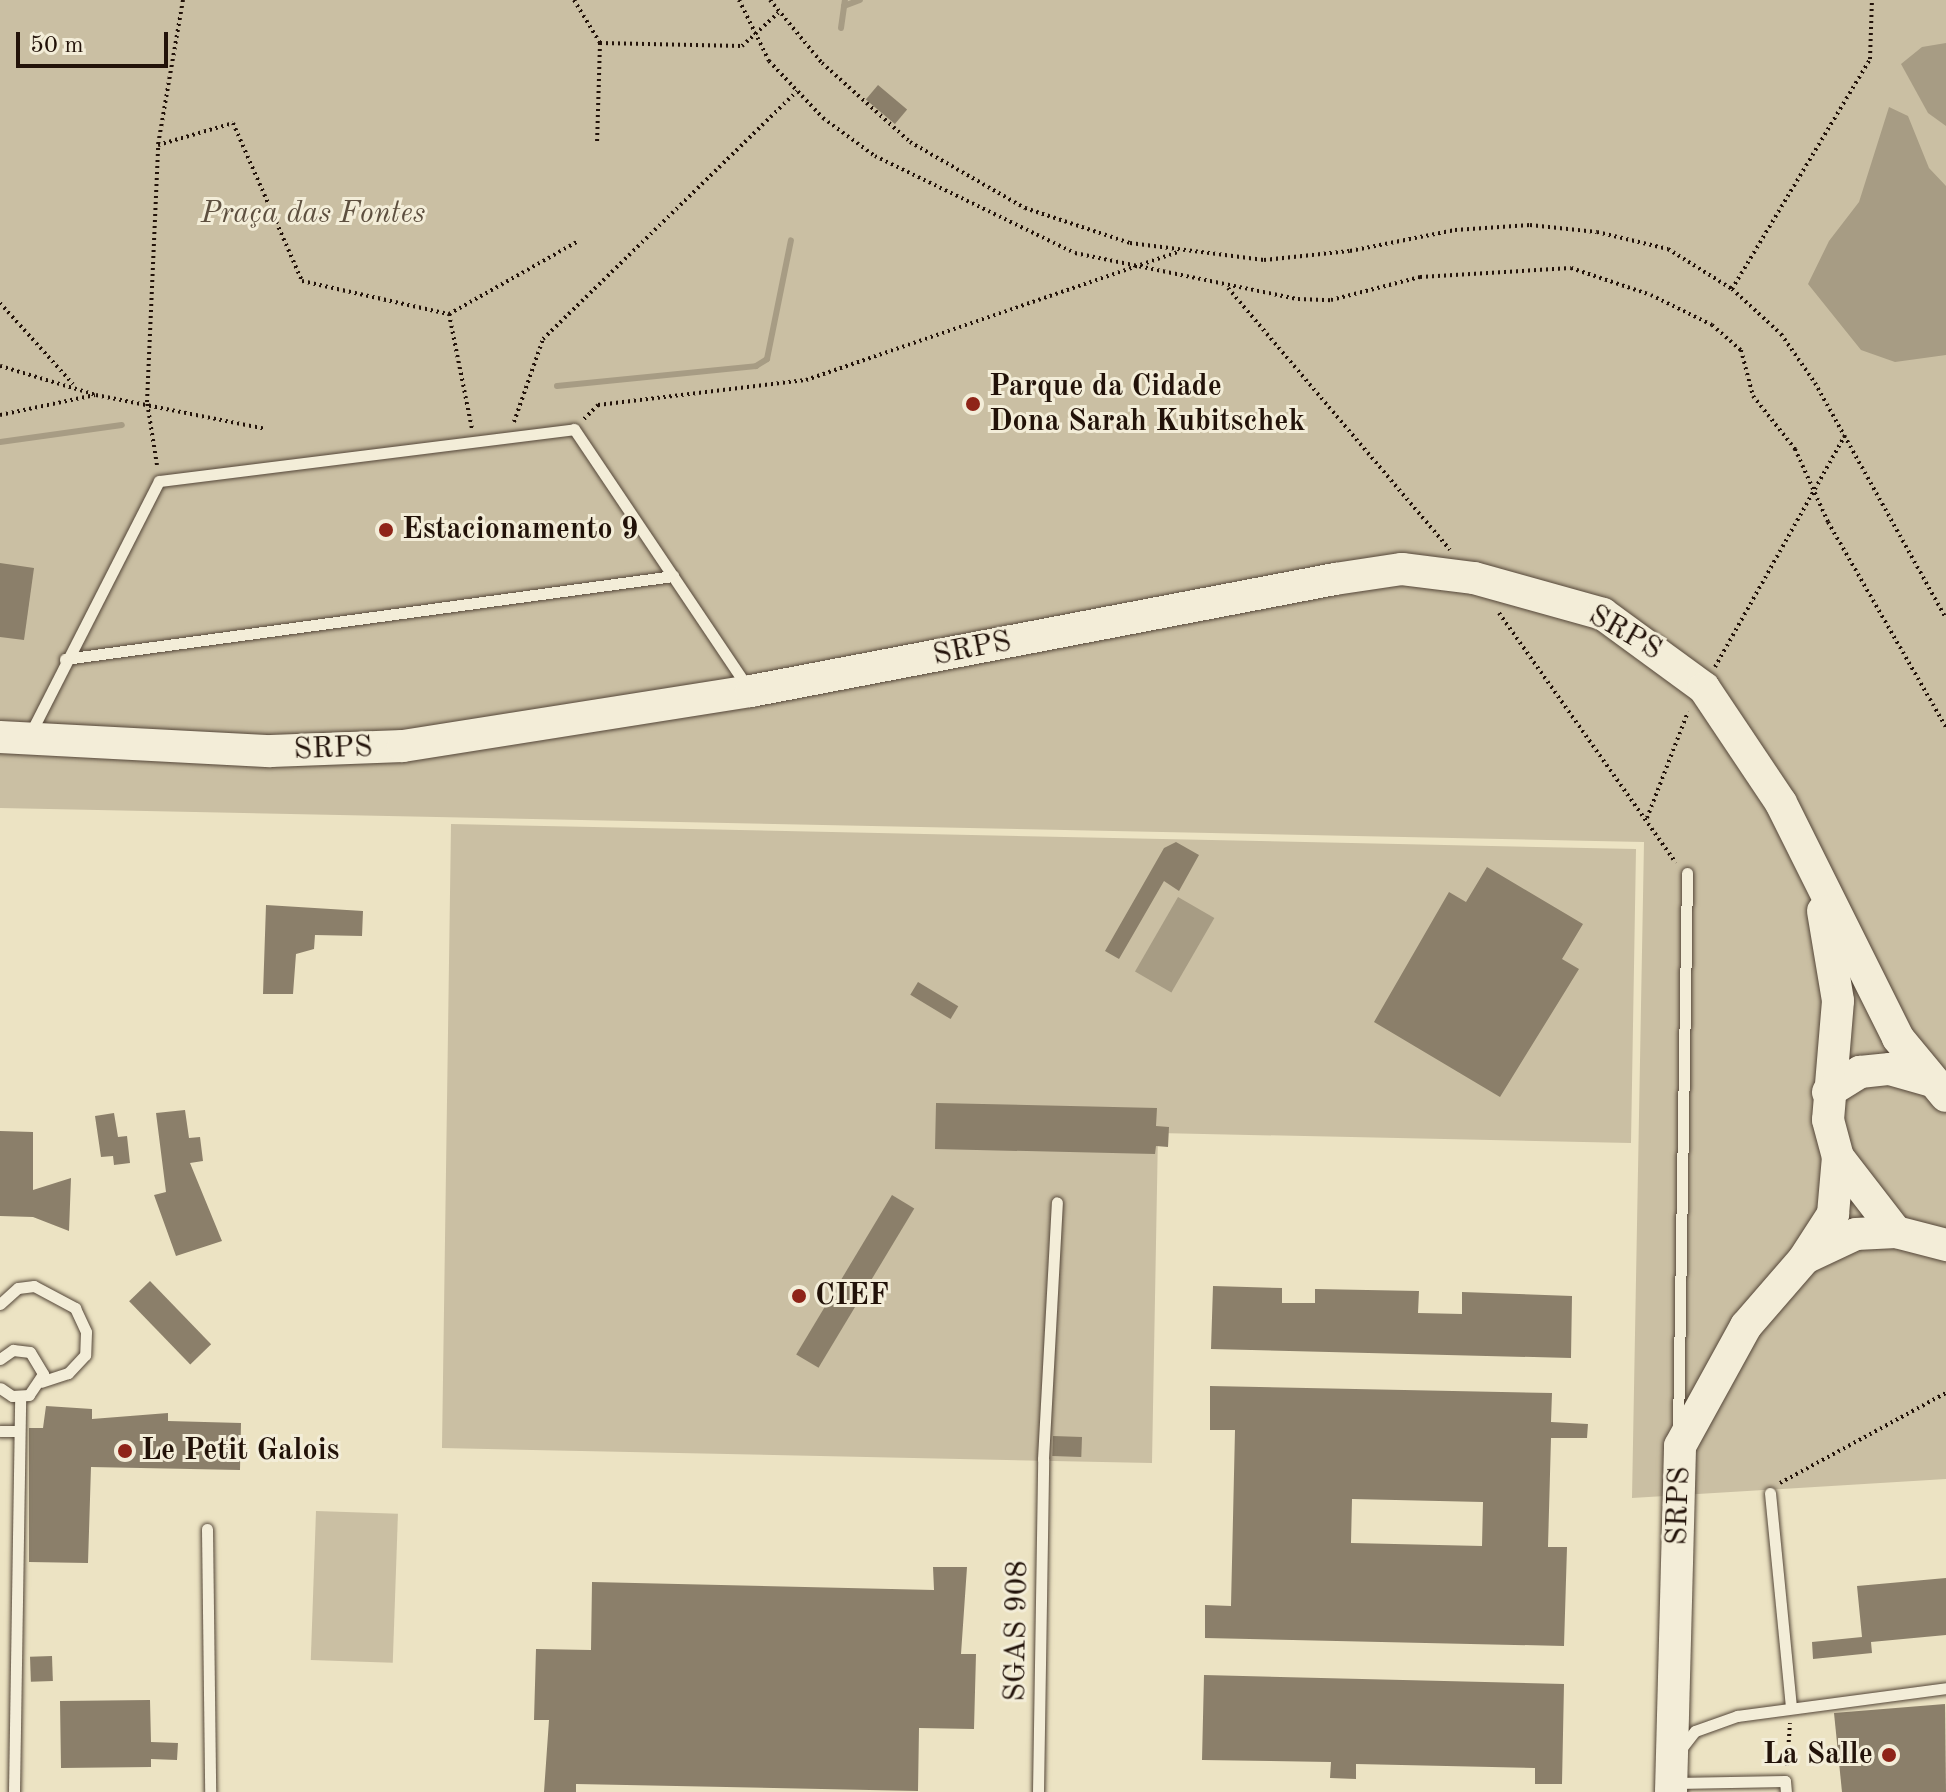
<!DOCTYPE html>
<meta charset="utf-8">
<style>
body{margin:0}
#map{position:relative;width:1946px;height:1792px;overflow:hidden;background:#ece3c3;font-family:"Old Standard TT",serif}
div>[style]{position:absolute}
.green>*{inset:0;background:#cabfa3;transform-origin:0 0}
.water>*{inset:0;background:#a79c84;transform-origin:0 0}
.stream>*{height:6px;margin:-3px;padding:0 3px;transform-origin:3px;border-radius:3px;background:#a79c84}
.building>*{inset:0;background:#8b7f6a;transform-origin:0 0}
.path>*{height:4px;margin-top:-2px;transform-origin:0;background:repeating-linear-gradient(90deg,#221209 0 2px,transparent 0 6px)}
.roads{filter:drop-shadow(0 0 2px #544638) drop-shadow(0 0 2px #544638)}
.service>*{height:11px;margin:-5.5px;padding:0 5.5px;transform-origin:5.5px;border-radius:5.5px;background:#f3edd8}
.secondary>*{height:32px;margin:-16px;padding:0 16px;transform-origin:16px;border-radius:16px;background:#f3edd8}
.dots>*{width:22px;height:22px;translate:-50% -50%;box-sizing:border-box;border:4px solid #f3edd8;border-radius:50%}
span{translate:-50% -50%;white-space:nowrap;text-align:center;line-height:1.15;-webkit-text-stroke:6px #f3edd8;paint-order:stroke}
.park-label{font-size:30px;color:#5d4f3f;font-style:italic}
.poi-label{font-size:30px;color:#221209;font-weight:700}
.left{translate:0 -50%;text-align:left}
.right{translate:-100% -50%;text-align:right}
.street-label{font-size:30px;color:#221209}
.scale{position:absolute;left:16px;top:32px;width:152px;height:36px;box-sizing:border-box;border:4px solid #221209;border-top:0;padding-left:10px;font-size:24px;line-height:28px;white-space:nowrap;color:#221209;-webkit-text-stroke:6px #f3edd8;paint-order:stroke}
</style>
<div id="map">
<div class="green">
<i style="clip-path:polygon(0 0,1946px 0,1946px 1479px,1632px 1498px,1644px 842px,0 808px)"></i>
<i style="clip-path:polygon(451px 824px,1636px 849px,1631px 1143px,1158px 1133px,1152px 1463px,442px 1448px)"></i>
<i style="left:316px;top:1511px;width:82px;height:149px;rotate:2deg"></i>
</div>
<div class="water">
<i style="clip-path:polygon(1946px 43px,1946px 126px,1928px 113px,1901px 64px,1922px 47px)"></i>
<i style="clip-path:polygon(1889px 107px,1908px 116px,1929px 168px,1946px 186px,1946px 355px,1895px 362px,1861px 350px,1808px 284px,1829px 241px,1859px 202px)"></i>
<i style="left:1178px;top:897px;width:42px;height:86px;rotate:30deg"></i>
</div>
<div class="stream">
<i style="left:844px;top:6px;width:17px;rotate:-21deg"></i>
<i style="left:841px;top:28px;width:28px;rotate:-82deg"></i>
<i style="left:557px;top:386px;width:200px;rotate:-5.7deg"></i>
<i style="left:756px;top:366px;width:13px;rotate:-32deg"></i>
<i style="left:767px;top:359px;width:121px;rotate:-78.6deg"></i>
<i style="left:0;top:442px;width:123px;rotate:-7.9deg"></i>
</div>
<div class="building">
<i style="left:878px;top:85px;width:38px;height:19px;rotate:40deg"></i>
<i style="clip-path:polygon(0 563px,34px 568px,24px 640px,0 637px)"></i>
<i style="clip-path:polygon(1176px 842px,1199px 855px,1179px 891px,1164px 881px,1119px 959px,1105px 951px,1164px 848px)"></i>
<i style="clip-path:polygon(1487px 867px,1583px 924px,1562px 959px,1579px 969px,1500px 1097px,1374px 1022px,1449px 892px,1466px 902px)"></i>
<i style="clip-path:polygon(266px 905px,363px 911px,362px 936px,315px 935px,314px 949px,296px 954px,293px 994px,263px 994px)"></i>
<i style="left:918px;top:982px;width:47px;height:15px;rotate:31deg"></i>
<i style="clip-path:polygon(936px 1103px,1157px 1108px,1156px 1126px,1169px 1127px,1168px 1147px,1156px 1146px,1155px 1154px,935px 1149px)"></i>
<i style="clip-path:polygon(185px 1110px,189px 1138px,200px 1137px,203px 1161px,190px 1163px,222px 1241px,176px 1256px,154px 1195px,166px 1192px,156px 1113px)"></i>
<i style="clip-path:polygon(114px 1113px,118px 1137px,127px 1136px,130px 1163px,114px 1165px,113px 1156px,101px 1157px,95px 1116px)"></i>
<i style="clip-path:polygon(0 1131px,33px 1132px,33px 1190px,71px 1178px,69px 1231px,33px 1217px,0 1216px)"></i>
<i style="left:892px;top:1195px;width:26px;height:186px;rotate:31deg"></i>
<i style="left:150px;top:1281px;width:88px;height:29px;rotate:46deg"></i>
<i style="clip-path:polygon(1213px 1286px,1282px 1288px,1282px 1303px,1315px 1303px,1315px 1289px,1419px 1291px,1418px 1313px,1462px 1314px,1462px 1292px,1572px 1296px,1571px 1358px,1211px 1349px)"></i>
<i style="clip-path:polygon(evenodd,1210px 1386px,1552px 1393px,1551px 1422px,1588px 1424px,1587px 1438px,1551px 1438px,1548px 1547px,1567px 1547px,1564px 1646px,1205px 1638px,1205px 1605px,1231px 1606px,1235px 1430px,1210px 1430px,1210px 1386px,1352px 1499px,1483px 1502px,1482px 1546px,1351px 1543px,1352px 1499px)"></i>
<i style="clip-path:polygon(46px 1406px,92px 1409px,92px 1419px,168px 1413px,168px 1421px,241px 1423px,240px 1470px,91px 1467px,88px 1563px,29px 1562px,29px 1428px,43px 1428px)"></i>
<i style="left:1053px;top:1436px;width:29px;height:20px;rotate:2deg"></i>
<i style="clip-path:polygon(933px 1567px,967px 1567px,961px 1654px,976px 1654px,974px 1729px,919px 1728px,918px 1791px,576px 1784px,576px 1792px,544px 1792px,549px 1720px,534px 1720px,536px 1649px,591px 1650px,592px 1582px,934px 1590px)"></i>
<i style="clip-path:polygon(1946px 1578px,1946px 1635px,1871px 1642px,1872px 1653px,1813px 1659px,1812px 1642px,1862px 1637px,1857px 1586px)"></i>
<i style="left:52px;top:1656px;width:25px;height:22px;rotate:88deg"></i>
<i style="clip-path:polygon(1204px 1675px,1564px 1684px,1562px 1784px,1535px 1784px,1535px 1768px,1356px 1764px,1356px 1779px,1330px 1778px,1331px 1762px,1202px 1760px)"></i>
<i style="clip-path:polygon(150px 1700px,151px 1742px,178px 1743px,177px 1760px,151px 1759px,151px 1767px,61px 1768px,60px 1701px)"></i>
<i style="clip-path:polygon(1945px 1704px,1946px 1792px,1842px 1792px,1834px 1713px)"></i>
</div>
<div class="path">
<i style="left:183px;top:0;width:147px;rotate:99.8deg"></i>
<i style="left:158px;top:145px;width:78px;rotate:-16.3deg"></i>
<i style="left:233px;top:123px;width:172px;rotate:66.4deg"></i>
<i style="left:302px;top:281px;width:151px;rotate:12.7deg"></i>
<i style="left:449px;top:314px;width:147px;rotate:-29.4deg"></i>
<i style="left:574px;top:0;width:50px;rotate:58.8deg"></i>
<i style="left:600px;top:43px;width:101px;rotate:91.7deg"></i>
<i style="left:739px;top:0;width:68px;rotate:63.8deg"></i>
<i style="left:769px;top:61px;width:79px;rotate:46.5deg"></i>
<i style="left:823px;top:118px;width:64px;rotate:36.2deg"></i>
<i style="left:875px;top:156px;width:222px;rotate:25.9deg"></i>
<i style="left:1075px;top:253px;width:228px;rotate:11.7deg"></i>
<i style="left:1298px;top:299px;width:33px;rotate:2deg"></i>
<i style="left:1331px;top:300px;width:92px;rotate:-14.5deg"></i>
<i style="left:1420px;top:277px;width:151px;rotate:-3.4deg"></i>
<i style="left:1571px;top:268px;width:84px;rotate:18.6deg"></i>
<i style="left:1651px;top:295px;width:68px;rotate:26.2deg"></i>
<i style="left:1712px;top:325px;width:38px;rotate:41deg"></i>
<i style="left:1741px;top:350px;width:48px;rotate:75.4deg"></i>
<i style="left:1753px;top:396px;width:68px;rotate:51.6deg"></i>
<i style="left:1795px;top:449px;width:80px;rotate:65.7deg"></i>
<i style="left:1828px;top:522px;width:237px;rotate:60.1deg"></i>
<i style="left:770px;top:0;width:82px;rotate:50.5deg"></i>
<i style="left:822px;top:63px;width:118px;rotate:41.9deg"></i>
<i style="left:910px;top:142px;width:133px;rotate:29.9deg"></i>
<i style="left:1025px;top:208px;width:111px;rotate:18.4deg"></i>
<i style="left:1130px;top:243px;width:135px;rotate:7.2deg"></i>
<i style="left:1264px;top:260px;width:86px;rotate:-6deg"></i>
<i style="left:1350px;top:251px;width:107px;rotate:-11.3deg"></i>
<i style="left:1455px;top:230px;width:75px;rotate:-3.8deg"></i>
<i style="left:1530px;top:225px;width:67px;rotate:6deg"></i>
<i style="left:1597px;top:232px;width:73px;rotate:13.5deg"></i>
<i style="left:1668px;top:249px;width:75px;rotate:32deg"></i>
<i style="left:1732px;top:289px;width:67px;rotate:42.6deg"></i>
<i style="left:1781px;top:334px;width:60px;rotate:55.2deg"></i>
<i style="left:1815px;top:383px;width:269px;rotate:60.9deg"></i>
<i style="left:600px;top:43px;width:142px;rotate:1.2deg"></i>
<i style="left:742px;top:46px;width:49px;rotate:-42.5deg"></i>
<i style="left:1228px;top:288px;width:343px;rotate:49.7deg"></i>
<i style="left:1732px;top:289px;width:268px;rotate:-59deg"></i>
<i style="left:1870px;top:59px;width:59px;rotate:-88.1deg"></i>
<i style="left:0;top:303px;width:109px;rotate:48deg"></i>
<i style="left:449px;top:314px;width:117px;rotate:78.7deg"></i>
<i style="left:0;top:366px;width:100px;rotate:16.8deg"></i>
<i style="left:96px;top:395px;width:173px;rotate:11.3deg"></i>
<i style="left:0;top:415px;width:97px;rotate:-11.9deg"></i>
<i style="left:584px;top:419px;width:20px;rotate:-45deg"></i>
<i style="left:598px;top:405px;width:209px;rotate:-6.9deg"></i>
<i style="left:806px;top:380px;width:393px;rotate:-19deg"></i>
<i style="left:514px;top:422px;width:88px;rotate:-70.7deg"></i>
<i style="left:543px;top:339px;width:355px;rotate:-44.3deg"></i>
<i style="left:157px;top:465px;width:64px;rotate:-99deg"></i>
<i style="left:147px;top:402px;width:257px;rotate:-87.5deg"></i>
<i style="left:1499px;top:613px;width:306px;rotate:54.7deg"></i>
<i style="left:1715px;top:667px;width:266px;rotate:-60.7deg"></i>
<i style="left:1647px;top:818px;width:114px;rotate:-68.9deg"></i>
<i style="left:1780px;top:1483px;width:189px;rotate:-28.5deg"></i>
<i style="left:1787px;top:1766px;width:43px;rotate:-86deg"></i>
</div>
<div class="roads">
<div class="service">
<i style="left:65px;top:659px;width:614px;rotate:-7.77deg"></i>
<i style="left:29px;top:736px;width:286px;rotate:-63deg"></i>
<i style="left:159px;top:481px;width:418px;rotate:-7.1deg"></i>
<i style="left:574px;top:429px;width:310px;rotate:56.1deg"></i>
<i style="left:0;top:1304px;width:24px;rotate:-42deg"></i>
<i style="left:18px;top:1288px;width:16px;rotate:-7deg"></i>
<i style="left:34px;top:1286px;width:47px;rotate:28.2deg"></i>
<i style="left:75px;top:1308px;width:26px;rotate:65deg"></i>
<i style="left:86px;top:1332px;width:23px;rotate:92deg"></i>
<i style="left:85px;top:1355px;width:25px;rotate:133deg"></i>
<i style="left:68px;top:1373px;width:28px;rotate:162deg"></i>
<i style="left:0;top:1359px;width:16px;rotate:-35deg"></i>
<i style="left:13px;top:1350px;width:17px;rotate:7deg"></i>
<i style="left:30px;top:1352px;width:26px;rotate:59deg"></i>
<i style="left:43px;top:1374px;width:25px;rotate:124deg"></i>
<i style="left:29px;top:1395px;width:17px;rotate:177deg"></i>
<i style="left:12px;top:1396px;width:14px;rotate:-146deg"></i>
<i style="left:1678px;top:1430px;width:557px;rotate:-89.07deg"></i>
<i style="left:0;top:1431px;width:19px"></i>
<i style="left:1770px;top:1493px;width:215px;rotate:84.4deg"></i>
<i style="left:207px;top:1529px;width:263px;rotate:89.3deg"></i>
<i style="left:1680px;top:1750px;width:24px;rotate:-52deg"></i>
<i style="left:1695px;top:1731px;width:45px;rotate:-19.7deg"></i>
<i style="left:1737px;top:1716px;width:211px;rotate:-7.6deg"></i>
<i style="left:1676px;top:1783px;width:109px;rotate:-1.1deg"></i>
<i style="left:1785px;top:1781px;width:11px;rotate:85deg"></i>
<i style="left:14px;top:1792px;width:395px;rotate:-89.1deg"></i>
<i style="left:1038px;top:1792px;width:333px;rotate:-89.1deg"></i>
<i style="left:1043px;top:1459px;width:257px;rotate:-86.9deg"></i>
</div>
<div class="secondary">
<i style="left:0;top:737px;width:271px;rotate:3deg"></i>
<i style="left:271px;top:751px;width:132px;rotate:-2.2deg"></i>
<i style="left:403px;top:746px;width:352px;rotate:-9deg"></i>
<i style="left:751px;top:691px;width:595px;rotate:-10.86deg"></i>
<i style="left:1335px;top:579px;width:68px;rotate:-8.5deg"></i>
<i style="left:1402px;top:569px;width:73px;rotate:7.1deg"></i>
<i style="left:1474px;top:578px;width:134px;rotate:15.6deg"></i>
<i style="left:1603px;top:614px;width:125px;rotate:36.2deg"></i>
<i style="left:1704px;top:688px;width:138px;rotate:56.2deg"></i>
<i style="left:1781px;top:803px;width:263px;rotate:63.5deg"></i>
<i style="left:1898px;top:1038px;width:75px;rotate:50.4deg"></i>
<i style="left:1823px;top:911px;width:91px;rotate:80.5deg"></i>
<i style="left:1838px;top:1001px;width:119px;rotate:94.8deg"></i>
<i style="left:1828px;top:1120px;width:38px;rotate:75deg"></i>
<i style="left:1838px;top:1157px;width:95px;rotate:52.3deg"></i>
<i style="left:1896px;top:1232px;width:52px;rotate:14.6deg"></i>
<i style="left:1828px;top:1092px;width:38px;rotate:-32deg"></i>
<i style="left:1860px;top:1072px;width:30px;rotate:-6deg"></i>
<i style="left:1890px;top:1069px;width:44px;rotate:15.9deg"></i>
<i style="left:1807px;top:1257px;width:54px;rotate:-25.1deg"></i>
<i style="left:1856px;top:1234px;width:40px;rotate:-2.9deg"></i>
<i style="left:1671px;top:1792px;width:346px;rotate:-88.5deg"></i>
<i style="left:1680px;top:1446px;width:137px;rotate:-61.2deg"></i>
<i style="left:1746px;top:1326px;width:89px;rotate:-49.1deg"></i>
<i style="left:1804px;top:1259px;width:54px;rotate:-57.2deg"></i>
<i style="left:1833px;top:1214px;width:57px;rotate:-85deg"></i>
</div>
</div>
<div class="dots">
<i style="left:973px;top:404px;background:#8f2418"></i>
<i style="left:386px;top:530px;background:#8f2418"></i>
<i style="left:799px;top:1296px;background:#8f2418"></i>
<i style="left:125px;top:1451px;background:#8f2418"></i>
<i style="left:1889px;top:1755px;background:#8f2418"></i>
</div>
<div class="park-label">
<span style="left:313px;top:214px">Praça das Fontes</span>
</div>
<div class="poi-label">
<span class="left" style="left:989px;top:404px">Parque da Cidade<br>Dona Sarah Kubitschek</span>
<span class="left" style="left:402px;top:530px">Estacionamento 9</span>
<span class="left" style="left:815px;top:1296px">CIEF</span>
<span class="left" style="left:141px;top:1451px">Le Petit Galois</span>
<span class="right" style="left:1873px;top:1755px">La Salle</span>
</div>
<div class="street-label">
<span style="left:1625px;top:633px;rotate:30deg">SRPS</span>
<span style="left:972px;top:649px;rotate:-11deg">SRPS</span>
<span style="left:333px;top:749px;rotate:-2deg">SRPS</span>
<span style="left:1679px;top:1506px;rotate:-88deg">SRPS</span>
<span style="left:1017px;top:1631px;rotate:-89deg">SGAS 908</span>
</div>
<div class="scale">50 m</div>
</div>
